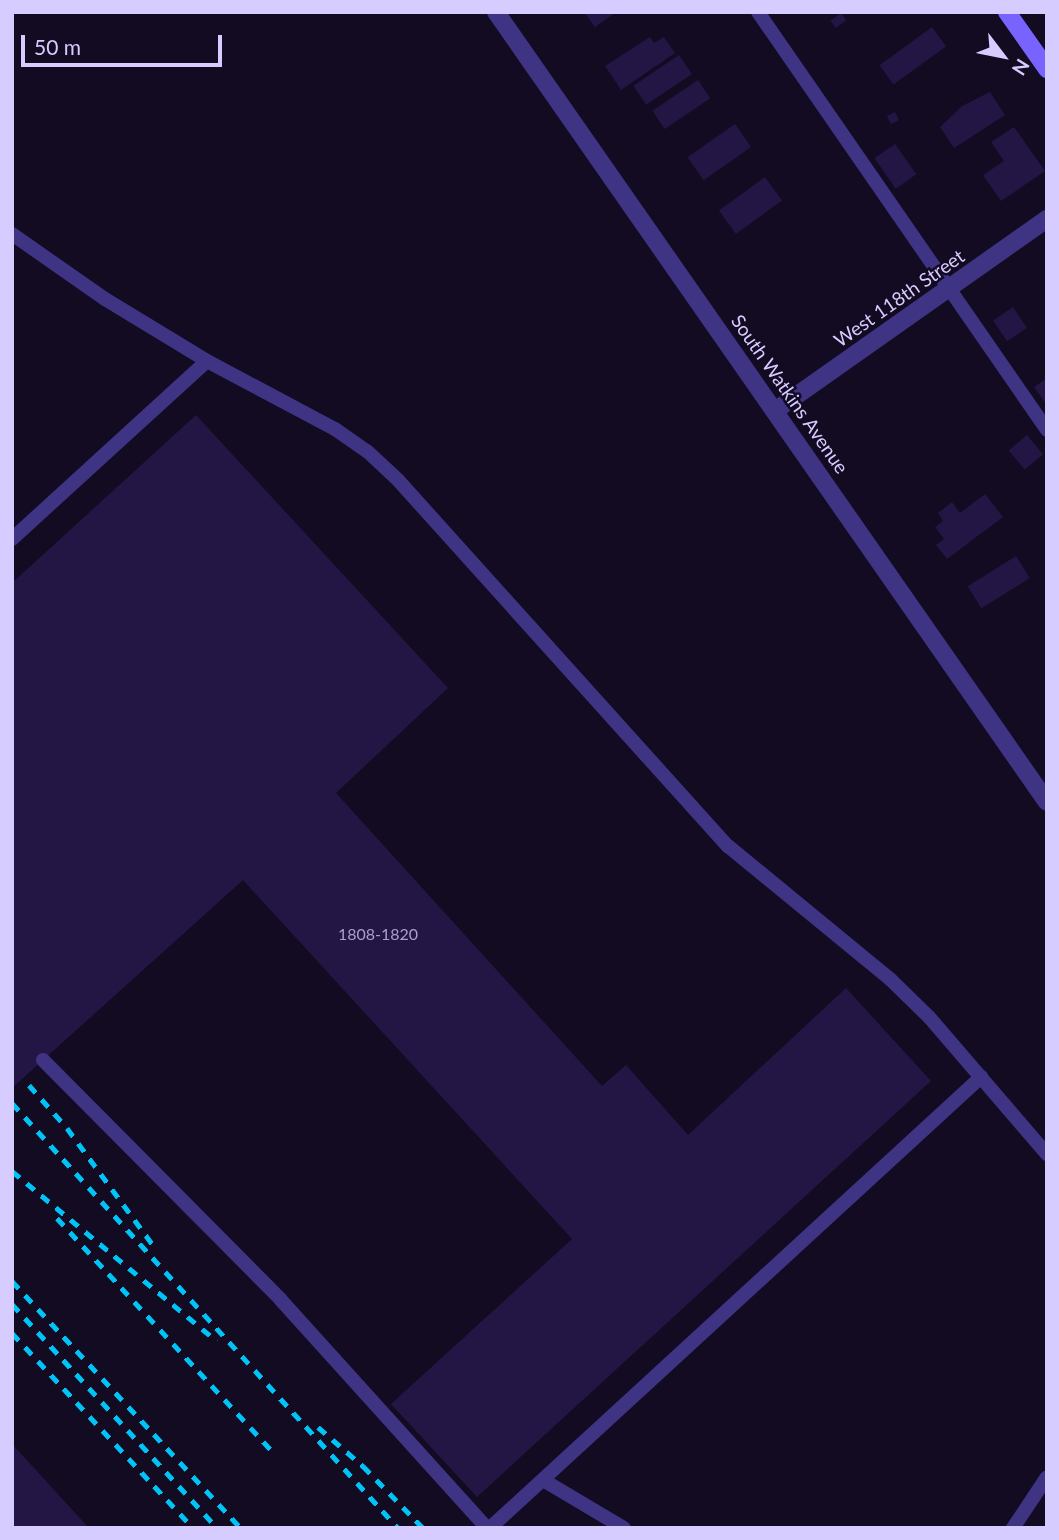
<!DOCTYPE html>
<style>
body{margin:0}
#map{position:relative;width:1059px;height:1540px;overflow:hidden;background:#120b22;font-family:Lato,sans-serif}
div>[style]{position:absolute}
.building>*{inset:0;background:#241644;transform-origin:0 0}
.lane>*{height:14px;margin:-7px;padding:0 7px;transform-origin:7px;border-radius:7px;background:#3f3384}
.street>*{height:18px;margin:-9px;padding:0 9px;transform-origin:9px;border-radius:9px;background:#3f3384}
.secondary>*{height:18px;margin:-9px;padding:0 9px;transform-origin:9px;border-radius:9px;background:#7863ff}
.rail>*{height:5px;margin-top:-2.5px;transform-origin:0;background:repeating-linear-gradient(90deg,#00c4f7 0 10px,transparent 0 19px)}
span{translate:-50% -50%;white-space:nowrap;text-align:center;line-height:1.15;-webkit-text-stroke:5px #120b22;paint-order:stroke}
.number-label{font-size:16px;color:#aa9ed0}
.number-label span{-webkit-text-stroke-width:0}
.street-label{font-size:19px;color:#d7ccff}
.frame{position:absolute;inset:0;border:14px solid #d7ccff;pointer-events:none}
.north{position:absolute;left:968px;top:21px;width:70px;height:70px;-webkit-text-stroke:5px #120b22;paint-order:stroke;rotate:122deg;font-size:19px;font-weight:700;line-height:28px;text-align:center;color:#d7ccff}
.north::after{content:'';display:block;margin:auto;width:24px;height:32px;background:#d7ccff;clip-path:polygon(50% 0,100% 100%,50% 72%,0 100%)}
.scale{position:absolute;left:21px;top:35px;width:201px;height:32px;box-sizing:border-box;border:4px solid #d7ccff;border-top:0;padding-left:9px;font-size:21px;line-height:24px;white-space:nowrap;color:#d7ccff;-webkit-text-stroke:5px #120b22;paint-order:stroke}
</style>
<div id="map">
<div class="building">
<i style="clip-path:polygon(584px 12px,616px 12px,595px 27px)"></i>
<i style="left:841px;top:13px;width:9px;height:13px;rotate:54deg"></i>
<i style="left:932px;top:27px;width:24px;height:65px;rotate:54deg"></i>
<i style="clip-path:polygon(650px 37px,654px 43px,664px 37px,675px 53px,621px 90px,605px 66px)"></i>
<i style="left:679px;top:55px;width:23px;height:55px;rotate:56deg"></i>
<i style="left:698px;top:80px;width:22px;height:55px;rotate:56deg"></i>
<i style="clip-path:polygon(990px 92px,1005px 115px,954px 148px,940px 127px,962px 106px)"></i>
<i style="left:895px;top:112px;width:9px;height:9px;rotate:63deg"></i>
<i style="left:735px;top:124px;width:28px;height:58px;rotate:55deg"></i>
<i style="clip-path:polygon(1014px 127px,1045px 171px,1001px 201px,983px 175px,1004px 161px,991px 142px)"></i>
<i style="left:895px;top:144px;width:37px;height:25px;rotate:55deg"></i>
<i style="left:765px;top:177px;width:29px;height:57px;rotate:54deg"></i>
<i style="left:1013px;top:307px;width:25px;height:24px;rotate:56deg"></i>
<i style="clip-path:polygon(1047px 378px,1047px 405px,1034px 387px)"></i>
<i style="clip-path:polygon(196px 415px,448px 688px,336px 793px,602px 1086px,626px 1065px,688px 1135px,846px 988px,931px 1081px,477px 1497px,391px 1404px,572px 1239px,243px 880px,12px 1088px,12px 583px)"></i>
<i style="left:1027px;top:435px;width:25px;height:24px;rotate:50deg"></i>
<i style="clip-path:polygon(985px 494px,1003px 517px,947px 559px,936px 545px,944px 539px,935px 527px,943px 521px,938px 513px,952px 502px,960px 513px)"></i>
<i style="left:1016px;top:556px;width:26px;height:57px;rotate:58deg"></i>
<i style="clip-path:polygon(12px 1444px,89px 1528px,12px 1528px)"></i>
</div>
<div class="lane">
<i style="left:758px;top:12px;width:508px;rotate:55.34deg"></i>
<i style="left:12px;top:234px;width:113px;rotate:35deg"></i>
<i style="left:105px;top:299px;width:119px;rotate:31.3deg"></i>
<i style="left:207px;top:361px;width:145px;rotate:28deg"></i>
<i style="left:335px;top:429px;width:39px;rotate:35deg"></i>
<i style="left:367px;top:451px;width:42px;rotate:43.1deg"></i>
<i style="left:398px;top:480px;width:493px;rotate:48deg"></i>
<i style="left:728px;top:846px;width:211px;rotate:39.4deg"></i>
<i style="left:891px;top:980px;width:53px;rotate:44.2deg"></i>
<i style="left:929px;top:1017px;width:181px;rotate:49.3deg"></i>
<i style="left:12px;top:539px;width:264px;rotate:-42.4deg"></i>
<i style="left:43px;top:1060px;width:337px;rotate:45.2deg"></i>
<i style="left:280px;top:1299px;width:309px;rotate:47.9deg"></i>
<i style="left:543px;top:1480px;width:94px;rotate:30.7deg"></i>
<i style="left:490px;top:1528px;width:667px;rotate:-42.57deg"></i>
<i style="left:1013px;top:1528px;width:61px;rotate:-56.3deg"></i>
</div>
<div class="street">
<i style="left:496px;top:12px;width:963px;rotate:55.11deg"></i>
<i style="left:776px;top:410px;width:332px;rotate:-35.2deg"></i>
</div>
<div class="secondary">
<i style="left:1007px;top:12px;width:70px;rotate:54.9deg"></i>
</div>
<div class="rail">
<i style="left:29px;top:1085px;width:57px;rotate:48.5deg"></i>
<i style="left:67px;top:1128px;width:149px;rotate:53.7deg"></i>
<i style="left:12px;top:1103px;width:574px;rotate:47.75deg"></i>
<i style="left:12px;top:1171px;width:266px;rotate:39.7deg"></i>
<i style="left:57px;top:1218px;width:321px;rotate:47.3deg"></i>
<i style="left:12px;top:1281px;width:337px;rotate:47.2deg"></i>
<i style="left:12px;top:1304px;width:304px;rotate:47.5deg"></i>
<i style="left:12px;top:1333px;width:266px;rotate:47.1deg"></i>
<i style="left:318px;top:1427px;width:60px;rotate:40.9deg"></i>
<i style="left:363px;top:1466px;width:86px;rotate:45.9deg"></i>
</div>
<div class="number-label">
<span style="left:378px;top:934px">1808-1820</span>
</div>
<div class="street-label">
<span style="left:899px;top:298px;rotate:-35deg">West 118th Street</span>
<span style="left:790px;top:394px;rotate:55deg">South Watkins Avenue</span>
</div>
<div class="frame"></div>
<div class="north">N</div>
<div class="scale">50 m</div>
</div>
